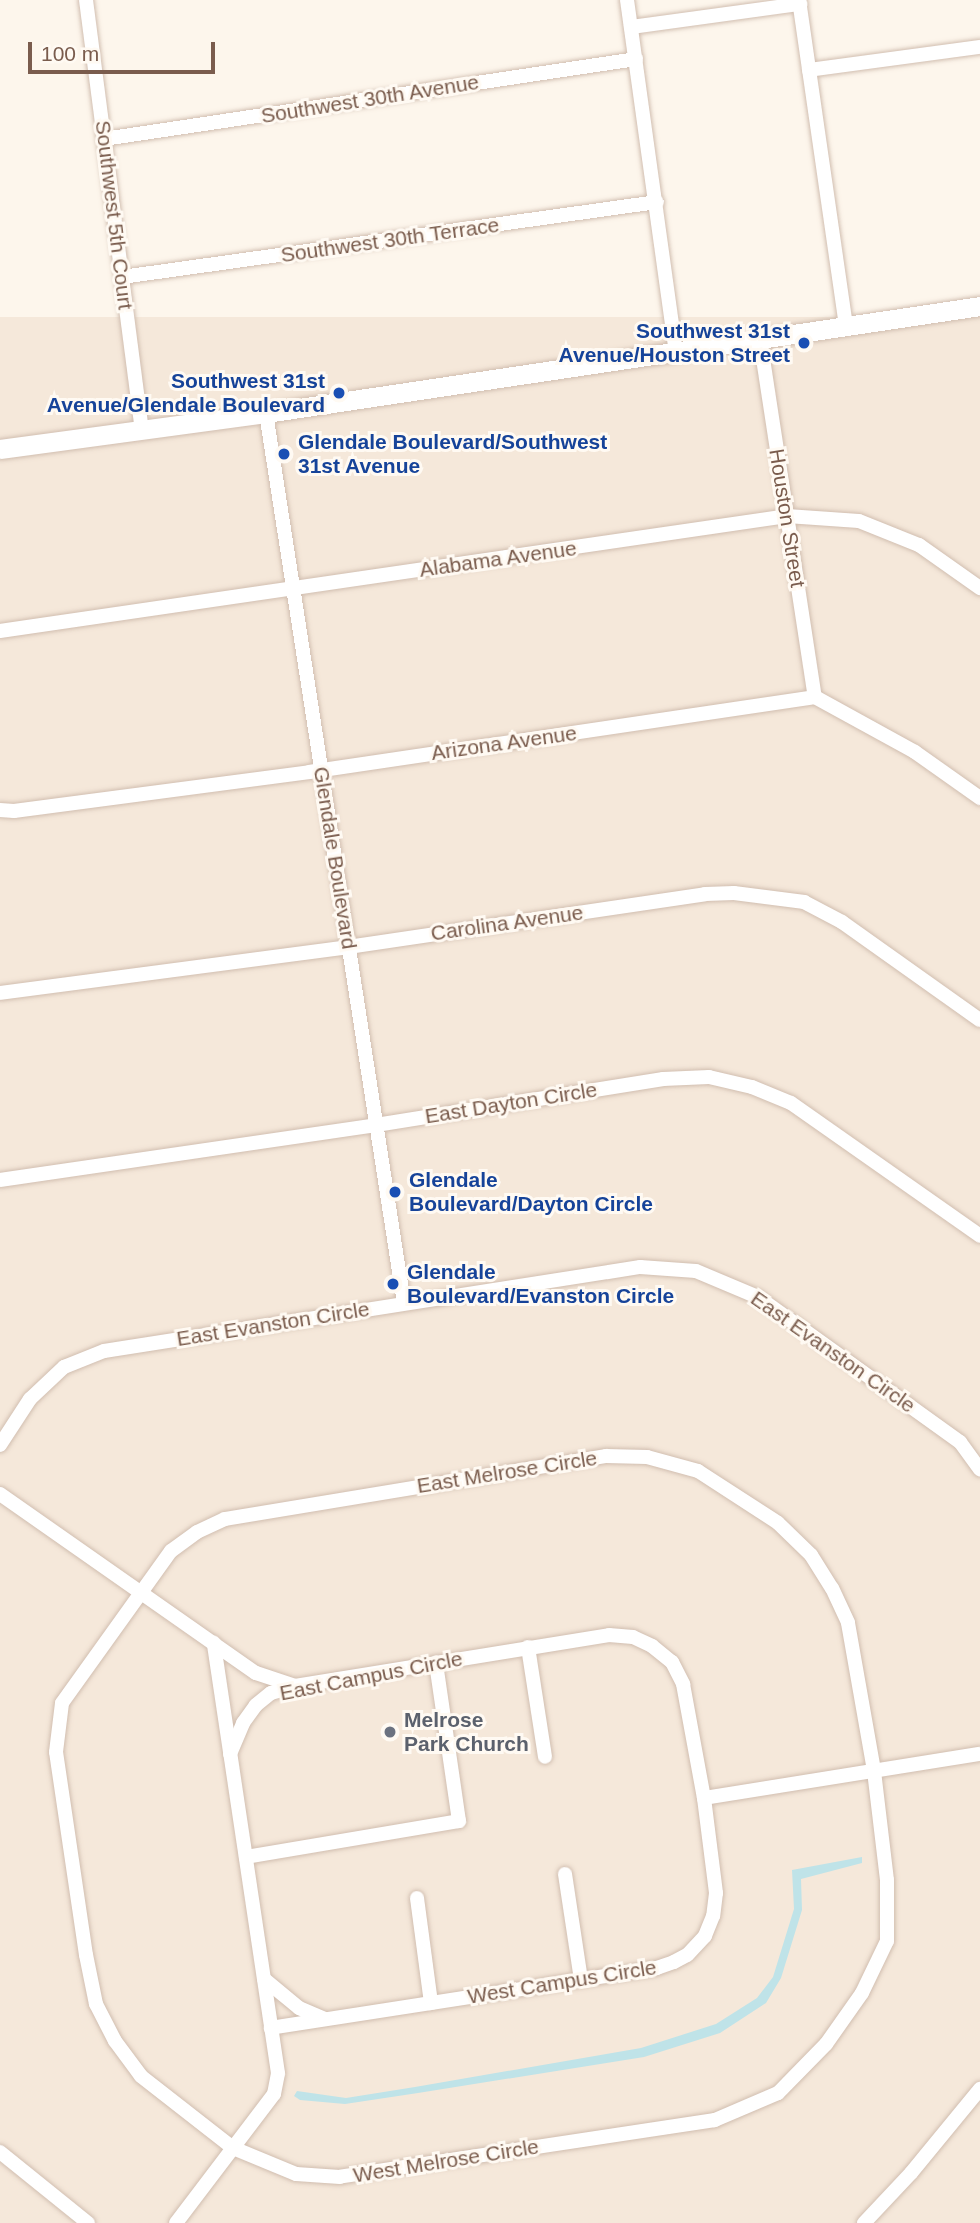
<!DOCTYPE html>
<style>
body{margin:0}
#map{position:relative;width:980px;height:2223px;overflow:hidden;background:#fdf6ec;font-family:Arial,sans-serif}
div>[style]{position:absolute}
.residential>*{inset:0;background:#f5e8da;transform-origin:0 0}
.water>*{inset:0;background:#bfe3e8}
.roads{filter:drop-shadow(0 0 2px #d1beb0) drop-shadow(0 0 2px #d1beb0)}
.minor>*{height:14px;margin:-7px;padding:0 7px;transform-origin:7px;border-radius:7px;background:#fff}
.secondary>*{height:19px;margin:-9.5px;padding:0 9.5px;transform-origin:9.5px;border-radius:9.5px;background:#fff}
.dots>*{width:19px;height:19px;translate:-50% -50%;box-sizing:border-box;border:4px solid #fffaf3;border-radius:50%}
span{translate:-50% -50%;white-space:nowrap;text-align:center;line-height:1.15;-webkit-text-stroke:6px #fffaf3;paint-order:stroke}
.street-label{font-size:21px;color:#7a5c4d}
.transit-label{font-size:21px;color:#164399;font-weight:700}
.right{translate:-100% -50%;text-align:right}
.left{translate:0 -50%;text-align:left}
.worship-label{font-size:21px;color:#5b616d;font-weight:700}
.scale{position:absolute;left:28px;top:42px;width:187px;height:32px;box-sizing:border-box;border:4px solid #7a5c4d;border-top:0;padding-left:9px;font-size:21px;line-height:24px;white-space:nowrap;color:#7a5c4d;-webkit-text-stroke:5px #fffaf3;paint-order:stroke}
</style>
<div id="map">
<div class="residential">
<i style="left:980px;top:317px;width:1906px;height:990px;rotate:90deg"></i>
</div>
<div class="water">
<i style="clip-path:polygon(862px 1857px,862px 1863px,801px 1879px,802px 1910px,781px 1978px,766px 2003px,720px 2033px,644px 2057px,418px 2093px,345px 2104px,300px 2100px,294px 2096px,297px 2091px,346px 2098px,415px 2087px,641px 2048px,716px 2024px,757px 1998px,773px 1977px,794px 1909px,792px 1870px)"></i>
</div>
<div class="roads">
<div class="minor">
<i style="left:86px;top:0;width:435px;rotate:82.6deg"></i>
<i style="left:627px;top:0;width:355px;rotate:82.1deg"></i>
<i style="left:799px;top:0;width:329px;rotate:81.8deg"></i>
<i style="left:631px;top:27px;width:171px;rotate:-7.8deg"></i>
<i style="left:809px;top:70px;width:173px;rotate:-7.7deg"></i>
<i style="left:104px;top:139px;width:538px;rotate:-8.55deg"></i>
<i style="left:122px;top:277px;width:540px;rotate:-7.98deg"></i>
<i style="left:760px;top:339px;width:362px;rotate:81.3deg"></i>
<i style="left:266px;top:413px;width:901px;rotate:81.19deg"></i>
<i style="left:0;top:631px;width:795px;rotate:-8.31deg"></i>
<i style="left:787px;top:516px;width:72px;rotate:4deg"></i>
<i style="left:859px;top:521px;width:65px;rotate:21.8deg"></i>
<i style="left:919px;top:545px;width:75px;rotate:35.2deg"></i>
<i style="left:0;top:810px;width:14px;rotate:4deg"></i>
<i style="left:14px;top:811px;width:298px;rotate:-7.5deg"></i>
<i style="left:309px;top:772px;width:512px;rotate:-8.43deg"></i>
<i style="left:815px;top:697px;width:114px;rotate:28.8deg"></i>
<i style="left:915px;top:752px;width:80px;rotate:35.3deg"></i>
<i style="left:0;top:993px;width:351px;rotate:-7.5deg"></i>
<i style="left:348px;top:947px;width:361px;rotate:-8.4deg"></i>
<i style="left:705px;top:894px;width:29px;rotate:-2deg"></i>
<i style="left:734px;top:893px;width:71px;rotate:7.3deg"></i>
<i style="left:804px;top:902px;width:43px;rotate:27.8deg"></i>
<i style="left:842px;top:922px;width:169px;rotate:35.4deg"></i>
<i style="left:0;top:1180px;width:380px;rotate:-8.3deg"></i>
<i style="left:376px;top:1125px;width:291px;rotate:-9.1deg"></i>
<i style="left:663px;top:1079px;width:46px;rotate:-2.5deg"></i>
<i style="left:709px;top:1077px;width:44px;rotate:13.1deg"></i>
<i style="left:752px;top:1087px;width:42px;rotate:22.3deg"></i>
<i style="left:791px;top:1103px;width:231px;rotate:35.1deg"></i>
<i style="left:0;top:1445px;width:55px;rotate:-56.9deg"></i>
<i style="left:30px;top:1399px;width:47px;rotate:-43.3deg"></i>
<i style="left:64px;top:1367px;width:43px;rotate:-21.8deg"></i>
<i style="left:104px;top:1351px;width:543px;rotate:-8.91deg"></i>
<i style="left:640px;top:1267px;width:56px;rotate:4.1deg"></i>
<i style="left:696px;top:1271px;width:67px;rotate:22.8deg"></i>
<i style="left:758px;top:1297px;width:249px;rotate:35.7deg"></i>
<i style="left:960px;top:1442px;width:34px;rotate:54deg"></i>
<i style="left:606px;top:1456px;width:41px;rotate:1.4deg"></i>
<i style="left:647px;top:1457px;width:53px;rotate:15.4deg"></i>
<i style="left:698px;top:1471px;width:95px;rotate:33deg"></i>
<i style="left:778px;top:1523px;width:46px;rotate:44.1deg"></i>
<i style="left:811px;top:1555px;width:39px;rotate:58deg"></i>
<i style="left:832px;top:1588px;width:38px;rotate:65deg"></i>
<i style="left:848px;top:1623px;width:150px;rotate:80deg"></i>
<i style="left:874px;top:1771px;width:110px;rotate:83.2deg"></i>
<i style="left:887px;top:1880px;width:61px;rotate:90deg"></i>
<i style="left:887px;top:1941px;width:58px;rotate:115.7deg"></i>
<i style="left:862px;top:1993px;width:62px;rotate:125.2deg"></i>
<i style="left:826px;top:2044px;width:69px;rotate:134.4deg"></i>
<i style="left:778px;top:2093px;width:69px;rotate:156.8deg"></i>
<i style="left:715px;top:2120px;width:379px;rotate:171.4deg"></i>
<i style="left:340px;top:2177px;width:44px;rotate:-176.1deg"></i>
<i style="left:296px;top:2174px;width:68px;rotate:-157.6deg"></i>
<i style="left:233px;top:2148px;width:117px;rotate:-142deg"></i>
<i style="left:141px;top:2076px;width:44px;rotate:-126.6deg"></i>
<i style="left:115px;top:2041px;width:42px;rotate:-117.2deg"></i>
<i style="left:96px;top:2004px;width:50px;rotate:-101.5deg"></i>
<i style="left:86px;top:1955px;width:205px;rotate:-98.4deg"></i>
<i style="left:56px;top:1752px;width:49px;rotate:-83deg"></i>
<i style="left:62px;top:1703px;width:187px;rotate:-54.4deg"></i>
<i style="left:171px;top:1551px;width:32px;rotate:-36deg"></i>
<i style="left:197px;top:1532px;width:31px;rotate:-25deg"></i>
<i style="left:225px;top:1519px;width:386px;rotate:-9.4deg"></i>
<i style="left:0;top:1494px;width:312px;rotate:35deg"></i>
<i style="left:256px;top:1673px;width:41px;rotate:18.4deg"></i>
<i style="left:528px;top:1647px;width:111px;rotate:81.2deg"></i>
<i style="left:230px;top:1754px;width:34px;rotate:-67deg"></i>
<i style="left:243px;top:1723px;width:22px;rotate:-54deg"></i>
<i style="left:256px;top:1705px;width:19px;rotate:-39deg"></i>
<i style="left:271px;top:1693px;width:25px;rotate:-16deg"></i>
<i style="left:295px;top:1686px;width:318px;rotate:-9.2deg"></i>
<i style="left:609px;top:1635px;width:24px;rotate:5deg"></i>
<i style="left:633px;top:1637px;width:21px;rotate:25deg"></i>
<i style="left:652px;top:1646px;width:26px;rotate:39deg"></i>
<i style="left:672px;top:1662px;width:25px;rotate:63deg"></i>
<i style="left:683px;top:1684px;width:116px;rotate:79.6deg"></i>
<i style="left:704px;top:1798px;width:96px;rotate:82.8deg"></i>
<i style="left:716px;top:1893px;width:23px;rotate:97deg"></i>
<i style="left:713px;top:1916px;width:22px;rotate:112deg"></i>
<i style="left:705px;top:1936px;width:26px;rotate:133deg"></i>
<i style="left:687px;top:1955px;width:15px;rotate:152deg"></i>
<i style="left:674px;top:1962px;width:18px;rotate:161deg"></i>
<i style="left:657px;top:1968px;width:391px;rotate:171.2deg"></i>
<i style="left:704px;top:1798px;width:279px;rotate:-9.1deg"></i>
<i style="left:246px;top:1857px;width:216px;rotate:-9.6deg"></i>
<i style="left:459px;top:1821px;width:160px;rotate:-98.3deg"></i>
<i style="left:565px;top:1874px;width:107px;rotate:81.4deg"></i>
<i style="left:417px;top:1898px;width:106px;rotate:82.4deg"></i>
<i style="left:264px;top:1979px;width:45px;rotate:39.6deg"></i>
<i style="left:299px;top:2008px;width:28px;rotate:23deg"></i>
<i style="left:0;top:2152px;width:113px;rotate:38.9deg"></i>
<i style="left:176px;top:2223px;width:162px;rotate:-52.8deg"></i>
<i style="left:274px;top:2094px;width:21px;rotate:-79deg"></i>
<i style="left:278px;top:2073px;width:435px;rotate:-98.5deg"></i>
<i style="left:864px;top:2223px;width:69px;rotate:-46.8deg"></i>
<i style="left:911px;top:2173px;width:109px;rotate:-50.6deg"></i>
</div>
<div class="secondary">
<i style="left:0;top:449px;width:268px;rotate:-7.7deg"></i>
<i style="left:266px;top:413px;width:722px;rotate:-8.52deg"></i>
</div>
</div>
<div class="dots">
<i style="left:804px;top:343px;background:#1a4fb4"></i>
<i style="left:339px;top:393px;background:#1a4fb4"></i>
<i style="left:284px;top:454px;background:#1a4fb4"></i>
<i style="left:395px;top:1192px;background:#1a4fb4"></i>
<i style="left:393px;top:1284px;background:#1a4fb4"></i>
<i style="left:390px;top:1732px;background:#6b7280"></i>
</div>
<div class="street-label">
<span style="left:370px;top:99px;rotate:-9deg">Southwest 30th Avenue</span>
<span style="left:114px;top:215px;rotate:83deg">Southwest 5th Court</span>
<span style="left:390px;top:240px;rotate:-8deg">Southwest 30th Terrace</span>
<span style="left:787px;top:518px;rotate:81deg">Houston Street</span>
<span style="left:498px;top:559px;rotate:-8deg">Alabama Avenue</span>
<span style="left:504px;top:743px;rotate:-8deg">Arizona Avenue</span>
<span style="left:335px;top:858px;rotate:81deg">Glendale Boulevard</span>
<span style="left:507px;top:923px;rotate:-8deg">Carolina Avenue</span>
<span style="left:511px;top:1103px;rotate:-9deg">East Dayton Circle</span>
<span style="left:273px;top:1324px;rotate:-9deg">East Evanston Circle</span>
<span style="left:833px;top:1352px;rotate:35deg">East Evanston Circle</span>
<span style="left:507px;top:1472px;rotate:-9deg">East Melrose Circle</span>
<span style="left:371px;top:1676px;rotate:-11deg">East Campus Circle</span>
<span style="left:562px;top:1982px;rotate:-9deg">West Campus Circle</span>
<span style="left:446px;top:2161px;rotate:-9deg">West Melrose Circle</span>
</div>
<div class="transit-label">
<span class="right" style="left:790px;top:343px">Southwest 31st<br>Avenue/Houston Street</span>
<span class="right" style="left:325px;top:393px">Southwest 31st<br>Avenue/Glendale Boulevard</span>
<span class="left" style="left:298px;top:454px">Glendale Boulevard/Southwest<br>31st Avenue</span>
<span class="left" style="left:409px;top:1192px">Glendale<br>Boulevard/Dayton Circle</span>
<span class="left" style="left:407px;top:1284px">Glendale<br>Boulevard/Evanston Circle</span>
</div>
<div class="worship-label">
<span class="left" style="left:404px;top:1732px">Melrose<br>Park Church</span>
</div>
<div class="scale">100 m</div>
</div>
